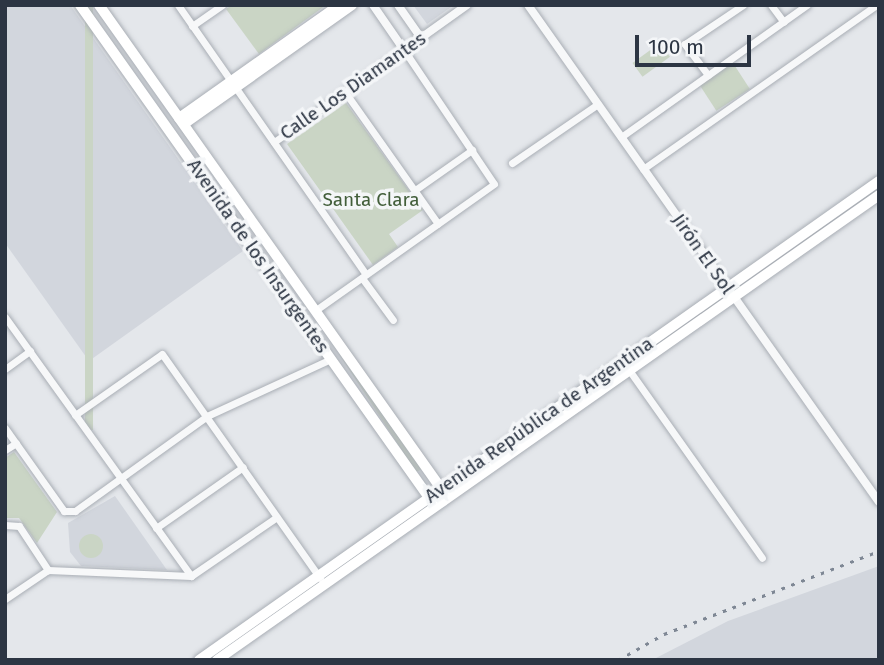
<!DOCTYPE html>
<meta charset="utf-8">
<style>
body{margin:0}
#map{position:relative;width:884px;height:665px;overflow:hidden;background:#e4e7eb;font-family:"Fira Sans",sans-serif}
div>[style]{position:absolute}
.built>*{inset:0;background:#d2d6dd}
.green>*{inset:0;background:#cad5c5;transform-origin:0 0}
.round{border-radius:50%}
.roads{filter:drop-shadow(0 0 2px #a9aeb5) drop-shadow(0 0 2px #a9aeb5)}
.minor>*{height:7px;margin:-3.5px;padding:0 3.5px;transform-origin:3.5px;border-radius:3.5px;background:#f7f8f9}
.tertiary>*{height:8px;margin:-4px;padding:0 4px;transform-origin:4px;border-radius:4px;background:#f7f8f9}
.secondary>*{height:10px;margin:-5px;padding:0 5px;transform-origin:5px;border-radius:5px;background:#fff}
.rail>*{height:2.5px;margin-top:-1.25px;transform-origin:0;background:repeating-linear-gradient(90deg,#7e8794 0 3.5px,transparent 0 10.5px)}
span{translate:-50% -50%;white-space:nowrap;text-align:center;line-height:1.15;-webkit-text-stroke:7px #f4f6f8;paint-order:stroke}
.street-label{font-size:19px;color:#2c3543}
.park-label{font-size:19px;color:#425e3a}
.frame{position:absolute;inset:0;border:7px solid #2c3543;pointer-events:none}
.scale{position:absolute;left:635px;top:35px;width:116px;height:32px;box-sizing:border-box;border:4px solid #2c3543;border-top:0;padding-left:9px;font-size:21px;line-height:24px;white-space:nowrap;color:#2c3543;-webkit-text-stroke:5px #f4f6f8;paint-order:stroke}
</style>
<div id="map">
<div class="built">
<i style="clip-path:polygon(5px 5px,70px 5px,243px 251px,89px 361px,5px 243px)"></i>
<i style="clip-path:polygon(413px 5px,454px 5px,427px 24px)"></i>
<i style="clip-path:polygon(115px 496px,167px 570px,81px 566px,70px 552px,68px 523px)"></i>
<i style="clip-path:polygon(879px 566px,879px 660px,656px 658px,728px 621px)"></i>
</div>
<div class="green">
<i style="left:85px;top:5px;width:8px;height:425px"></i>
<i style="clip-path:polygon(232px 5px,326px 5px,259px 54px,226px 9px)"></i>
<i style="left:660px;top:43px;width:17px;height:34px;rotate:54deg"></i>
<i style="left:733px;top:63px;width:31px;height:40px;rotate:57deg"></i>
<i style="clip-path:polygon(346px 103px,423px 210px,389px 234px,398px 247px,373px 265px,287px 144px)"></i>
<i style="clip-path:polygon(337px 351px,422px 469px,416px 472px)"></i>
<i style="clip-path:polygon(14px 452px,57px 512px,37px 543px,19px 518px,5px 518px,5px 458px)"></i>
<i class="round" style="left:79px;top:534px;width:24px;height:24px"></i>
</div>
<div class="roads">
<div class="minor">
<i style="left:178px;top:5px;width:328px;rotate:55.1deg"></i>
<i style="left:771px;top:5px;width:21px;rotate:53deg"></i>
<i style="left:192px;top:26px;width:37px;rotate:-35deg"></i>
<i style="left:708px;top:75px;width:39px;rotate:-127deg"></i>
<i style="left:685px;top:44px;width:70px;rotate:-33.9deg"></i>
<i style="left:345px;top:92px;width:161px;rotate:54.8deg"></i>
<i style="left:621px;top:137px;width:228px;rotate:-35.4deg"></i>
<i style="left:274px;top:142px;width:159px;rotate:-35.3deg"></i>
<i style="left:404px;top:50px;width:161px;rotate:56.1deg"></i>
<i style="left:494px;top:184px;width:218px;rotate:144.7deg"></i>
<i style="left:512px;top:163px;width:104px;rotate:-34.5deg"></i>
<i style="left:643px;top:169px;width:285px;rotate:-35.1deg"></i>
<i style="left:415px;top:190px;width:70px;rotate:-35.1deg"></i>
<i style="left:362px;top:278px;width:52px;rotate:53.6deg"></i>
<i style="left:5px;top:317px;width:319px;rotate:54.3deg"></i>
<i style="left:5px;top:369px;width:31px;rotate:-36deg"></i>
<i style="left:629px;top:370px;width:230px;rotate:54.7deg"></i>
<i style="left:75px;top:415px;width:106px;rotate:-35deg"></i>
<i style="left:162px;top:354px;width:274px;rotate:54.8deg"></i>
<i style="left:5px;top:428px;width:102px;rotate:54.6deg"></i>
<i style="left:64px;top:511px;width:11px"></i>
<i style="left:75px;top:511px;width:163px;rotate:-35.7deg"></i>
<i style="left:207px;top:416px;width:136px;rotate:-24.7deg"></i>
<i style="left:5px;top:450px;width:13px;rotate:-32deg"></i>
<i style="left:5px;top:525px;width:14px;rotate:4deg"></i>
<i style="left:19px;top:526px;width:53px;rotate:56.6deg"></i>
<i style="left:156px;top:528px;width:106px;rotate:-35deg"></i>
<i style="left:5px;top:599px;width:52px;rotate:-34deg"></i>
<i style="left:48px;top:570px;width:143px;rotate:2.4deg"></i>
<i style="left:191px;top:576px;width:104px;rotate:-34.5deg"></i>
</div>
<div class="tertiary">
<i style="left:373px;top:5px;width:55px;rotate:55.4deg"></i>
<i style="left:404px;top:50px;width:77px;rotate:-35.5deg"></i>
<i style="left:398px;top:5px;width:40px;rotate:55.1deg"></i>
<i style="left:528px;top:5px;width:608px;rotate:54.77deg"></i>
</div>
<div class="secondary">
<i style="left:80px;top:5px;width:609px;rotate:54.69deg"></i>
<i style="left:99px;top:5px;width:599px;rotate:54.72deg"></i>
<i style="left:179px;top:118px;width:196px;rotate:-35.2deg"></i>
<i style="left:184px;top:124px;width:206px;rotate:-35.3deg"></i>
<i style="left:199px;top:660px;width:832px;rotate:-35.16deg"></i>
<i style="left:217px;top:660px;width:809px;rotate:-35.08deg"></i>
</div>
</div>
<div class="rail">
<i style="left:618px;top:660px;width:53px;rotate:-29.5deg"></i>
<i style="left:664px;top:634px;width:230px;rotate:-21.1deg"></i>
</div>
<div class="street-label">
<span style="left:353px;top:86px;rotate:-35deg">Calle Los Diamantes</span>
<span style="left:703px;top:254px;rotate:55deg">Jirón El Sol</span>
<span style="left:258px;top:256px;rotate:55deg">Avenida de los Insurgentes</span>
<span style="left:539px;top:420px;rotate:-35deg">Avenida República de Argentina</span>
</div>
<div class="park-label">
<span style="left:371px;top:200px">Santa Clara</span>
</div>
<div class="frame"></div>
<div class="scale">100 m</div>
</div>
